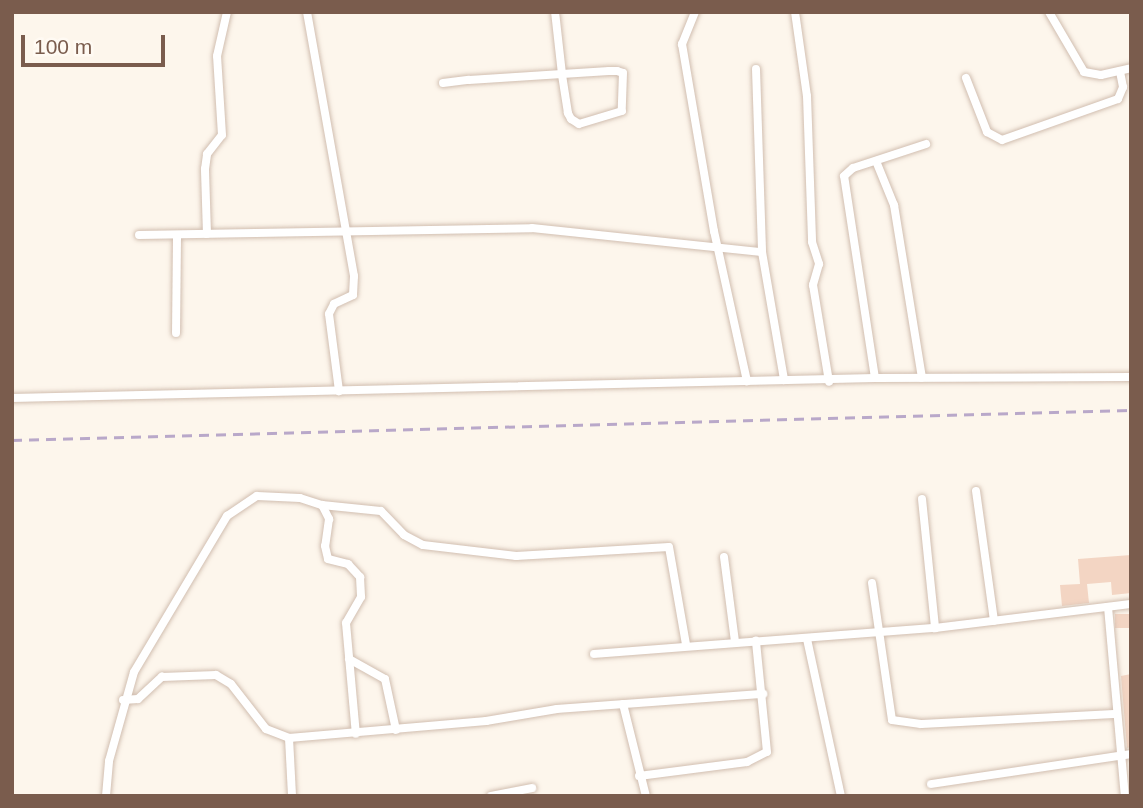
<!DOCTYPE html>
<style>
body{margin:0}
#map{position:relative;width:1143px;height:808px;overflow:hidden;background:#fdf6ec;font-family:Arial,sans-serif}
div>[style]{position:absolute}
.building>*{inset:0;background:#f3d5c3;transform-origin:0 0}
.roads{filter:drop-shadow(0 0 2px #d1beb0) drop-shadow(0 0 2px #d1beb0)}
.street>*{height:8px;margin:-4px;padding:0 4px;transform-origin:4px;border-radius:4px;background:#fff}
.rail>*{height:2.5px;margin-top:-1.25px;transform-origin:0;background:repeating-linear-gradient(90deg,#b9a8c9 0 10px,transparent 0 17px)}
span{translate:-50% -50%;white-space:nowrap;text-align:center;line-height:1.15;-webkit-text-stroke:5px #fffaf3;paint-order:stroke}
.frame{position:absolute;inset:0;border:14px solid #7a5c4d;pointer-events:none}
.scale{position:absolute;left:21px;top:35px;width:144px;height:32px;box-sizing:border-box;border:4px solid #7a5c4d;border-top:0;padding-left:9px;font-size:21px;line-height:24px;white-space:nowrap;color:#7a5c4d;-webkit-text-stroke:5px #fffaf3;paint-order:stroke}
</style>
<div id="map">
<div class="building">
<i style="clip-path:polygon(1131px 555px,1131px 593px,1112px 595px,1111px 582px,1087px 584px,1089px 603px,1062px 606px,1060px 585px,1080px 584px,1078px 559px)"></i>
<i style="left:1131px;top:614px;width:14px;height:16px;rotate:90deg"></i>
<i style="clip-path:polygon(1131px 674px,1131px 747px,1127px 748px,1121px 676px)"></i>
</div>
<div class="roads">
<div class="street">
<i style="left:307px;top:12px;width:268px;rotate:79.9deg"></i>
<i style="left:354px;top:276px;width:19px;rotate:93deg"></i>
<i style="left:353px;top:295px;width:21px;rotate:155deg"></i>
<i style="left:334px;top:304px;width:11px;rotate:117deg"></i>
<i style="left:329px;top:314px;width:78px;rotate:82.6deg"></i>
<i style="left:695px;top:12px;width:35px;rotate:112deg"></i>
<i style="left:682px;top:44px;width:190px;rotate:80.3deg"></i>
<i style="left:714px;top:231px;width:154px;rotate:77.6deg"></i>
<i style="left:795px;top:12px;width:85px;rotate:81.9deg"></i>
<i style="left:807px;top:96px;width:146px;rotate:88deg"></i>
<i style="left:812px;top:242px;width:23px;rotate:72deg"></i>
<i style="left:819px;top:264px;width:22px;rotate:106deg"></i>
<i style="left:813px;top:285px;width:98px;rotate:80.6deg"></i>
<i style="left:1049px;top:12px;width:69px;rotate:59.7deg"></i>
<i style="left:1084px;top:72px;width:17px;rotate:10deg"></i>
<i style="left:1101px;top:75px;width:31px;rotate:-13deg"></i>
<i style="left:756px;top:69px;width:183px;rotate:88.1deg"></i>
<i style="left:762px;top:252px;width:130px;rotate:80.2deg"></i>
<i style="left:966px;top:78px;width:58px;rotate:68.7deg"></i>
<i style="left:987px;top:132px;width:17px;rotate:28deg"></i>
<i style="left:1002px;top:140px;width:123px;rotate:-19.5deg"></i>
<i style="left:1118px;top:99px;width:13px;rotate:-67deg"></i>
<i style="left:1123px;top:87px;width:16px;rotate:-101deg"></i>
<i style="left:443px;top:83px;width:26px;rotate:-7deg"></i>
<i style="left:469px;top:80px;width:93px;rotate:-3.7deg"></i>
<i style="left:562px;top:74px;width:47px;rotate:-3.7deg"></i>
<i style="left:609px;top:71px;width:8px"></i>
<i style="left:617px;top:71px;width:6px;rotate:18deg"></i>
<i style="left:623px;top:73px;width:38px;rotate:92deg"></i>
<i style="left:622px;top:111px;width:45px;rotate:163.2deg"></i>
<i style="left:579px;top:124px;width:9px;rotate:-148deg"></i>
<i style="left:571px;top:119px;width:7px;rotate:-117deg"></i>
<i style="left:568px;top:113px;width:39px;rotate:-99deg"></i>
<i style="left:562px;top:74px;width:62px;rotate:-96.4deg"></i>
<i style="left:876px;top:161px;width:48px;rotate:67.8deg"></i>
<i style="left:894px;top:205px;width:175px;rotate:80.8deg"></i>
<i style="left:207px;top:234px;width:65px;rotate:-91.8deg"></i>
<i style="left:205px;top:169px;width:15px;rotate:-82deg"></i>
<i style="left:207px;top:154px;width:24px;rotate:-52deg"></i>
<i style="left:222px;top:135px;width:79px;rotate:-93.6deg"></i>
<i style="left:217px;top:56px;width:45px;rotate:-77.2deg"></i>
<i style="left:139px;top:235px;width:393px;rotate:-1deg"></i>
<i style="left:532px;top:228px;width:231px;rotate:6deg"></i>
<i style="left:176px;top:333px;width:98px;rotate:-89.4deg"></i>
<i style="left:875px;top:378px;width:204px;rotate:-98.7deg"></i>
<i style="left:844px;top:176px;width:12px;rotate:-42deg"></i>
<i style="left:853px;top:168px;width:77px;rotate:-18.2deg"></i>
<i style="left:12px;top:398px;width:863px;rotate:-1.33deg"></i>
<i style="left:875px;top:378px;width:256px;rotate:-0.2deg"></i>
<i style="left:976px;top:491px;width:131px;rotate:82.1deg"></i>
<i style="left:922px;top:499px;width:130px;rotate:84.2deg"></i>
<i style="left:322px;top:505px;width:59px;rotate:5.8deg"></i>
<i style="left:381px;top:511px;width:33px;rotate:46deg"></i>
<i style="left:404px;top:535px;width:21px;rotate:28deg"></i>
<i style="left:423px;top:545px;width:94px;rotate:6.7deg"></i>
<i style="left:516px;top:556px;width:153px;rotate:-3.4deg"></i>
<i style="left:669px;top:547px;width:98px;rotate:80.1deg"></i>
<i style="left:724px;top:557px;width:86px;rotate:82.6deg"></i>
<i style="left:872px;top:583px;width:138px;rotate:81.7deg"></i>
<i style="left:892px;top:720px;width:29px;rotate:8deg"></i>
<i style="left:921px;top:724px;width:194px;rotate:-3deg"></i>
<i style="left:1108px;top:607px;width:190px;rotate:84.9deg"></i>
<i style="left:807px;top:639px;width:161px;rotate:77.8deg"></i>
<i style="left:594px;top:654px;width:342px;rotate:-4.4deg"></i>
<i style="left:935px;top:628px;width:197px;rotate:-7deg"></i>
<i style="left:349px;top:659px;width:41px;rotate:29.1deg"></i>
<i style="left:385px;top:679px;width:52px;rotate:77.8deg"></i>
<i style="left:123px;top:700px;width:15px;rotate:-4deg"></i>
<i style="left:138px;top:699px;width:33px;rotate:-43deg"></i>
<i style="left:162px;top:677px;width:54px;rotate:-2.1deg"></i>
<i style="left:216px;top:675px;width:17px;rotate:31deg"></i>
<i style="left:231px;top:684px;width:57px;rotate:52.1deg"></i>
<i style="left:266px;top:729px;width:25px;rotate:21deg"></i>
<i style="left:289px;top:738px;width:198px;rotate:-4.9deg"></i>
<i style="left:486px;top:721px;width:72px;rotate:-9.6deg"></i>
<i style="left:557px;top:709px;width:207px;rotate:-4.2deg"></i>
<i style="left:623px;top:704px;width:95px;rotate:76deg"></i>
<i style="left:289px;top:738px;width:58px;rotate:87deg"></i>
<i style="left:639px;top:776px;width:109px;rotate:-7.4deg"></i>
<i style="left:747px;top:762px;width:22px;rotate:-27deg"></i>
<i style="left:767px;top:752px;width:112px;rotate:-95.7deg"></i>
<i style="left:931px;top:784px;width:202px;rotate:-8.5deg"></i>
<i style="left:106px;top:796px;width:35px;rotate:-85deg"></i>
<i style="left:109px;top:761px;width:92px;rotate:-74.3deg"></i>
<i style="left:134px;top:672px;width:182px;rotate:-59.2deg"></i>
<i style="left:227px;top:516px;width:36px;rotate:-34deg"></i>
<i style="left:257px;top:496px;width:43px;rotate:2.7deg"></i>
<i style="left:300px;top:498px;width:23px;rotate:18deg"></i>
<i style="left:322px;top:505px;width:16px;rotate:63deg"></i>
<i style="left:329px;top:519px;width:27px;rotate:98deg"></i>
<i style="left:325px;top:546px;width:13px;rotate:77deg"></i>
<i style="left:328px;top:559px;width:21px;rotate:14deg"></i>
<i style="left:348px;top:564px;width:18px;rotate:47deg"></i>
<i style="left:360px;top:577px;width:20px;rotate:87deg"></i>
<i style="left:361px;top:597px;width:30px;rotate:120deg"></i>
<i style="left:346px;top:623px;width:111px;rotate:84.9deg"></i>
<i style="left:491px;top:796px;width:42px;rotate:-11deg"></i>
</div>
</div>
<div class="rail">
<i style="left:12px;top:440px;width:1119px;rotate:-1.54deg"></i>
</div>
<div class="frame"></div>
<div class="scale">100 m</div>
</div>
